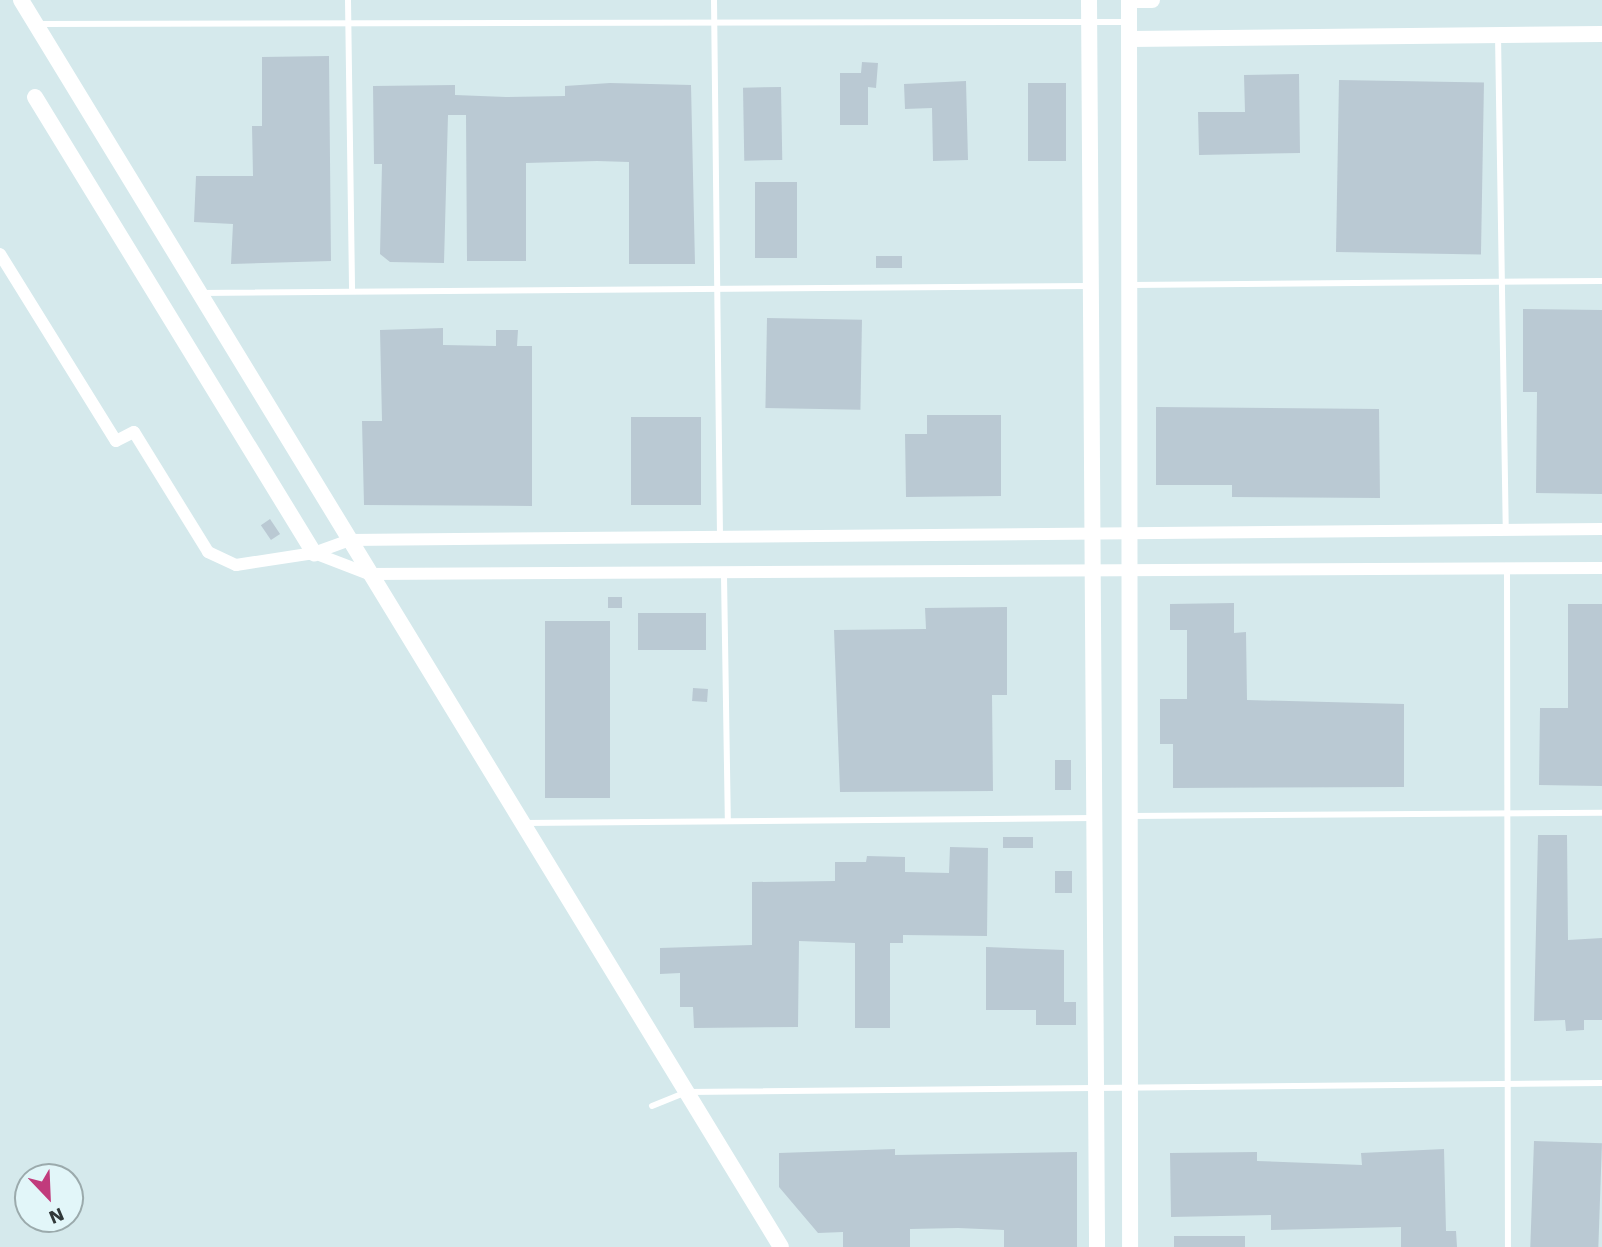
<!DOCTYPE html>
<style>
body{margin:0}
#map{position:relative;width:1602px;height:1247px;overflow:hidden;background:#d5e9ec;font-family:"Work Sans",sans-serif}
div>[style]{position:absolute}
.building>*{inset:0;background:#bac9d3;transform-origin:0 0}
.lane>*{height:6px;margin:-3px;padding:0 3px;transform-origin:3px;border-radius:3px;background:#fff}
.street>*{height:12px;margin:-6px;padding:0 6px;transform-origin:6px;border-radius:6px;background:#fff}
.secondary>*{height:16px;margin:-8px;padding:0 8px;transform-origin:8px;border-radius:8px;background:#fff}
span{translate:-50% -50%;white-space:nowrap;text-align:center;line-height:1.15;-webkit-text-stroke:5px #e2f6f9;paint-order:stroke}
.north{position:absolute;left:14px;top:1163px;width:70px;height:70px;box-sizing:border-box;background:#e2f6f9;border:2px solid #9baaac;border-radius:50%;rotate:157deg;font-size:19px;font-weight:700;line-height:28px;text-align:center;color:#303839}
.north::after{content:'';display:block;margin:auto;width:24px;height:32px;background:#c13b7c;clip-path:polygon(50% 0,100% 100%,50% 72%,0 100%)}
</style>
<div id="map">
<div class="building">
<i style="clip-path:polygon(329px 56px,331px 261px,231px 264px,233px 224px,194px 222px,196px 176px,253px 176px,252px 126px,262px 126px,262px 57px)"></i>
<i style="clip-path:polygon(862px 62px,878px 63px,876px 88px,868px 87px,868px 125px,840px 125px,840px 73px,861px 73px)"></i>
<i style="clip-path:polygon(1299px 74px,1300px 153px,1199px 155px,1198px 112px,1245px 112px,1244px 75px)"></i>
<i style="left:1339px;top:80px;width:145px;height:172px;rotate:1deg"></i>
<i style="clip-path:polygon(966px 81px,968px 160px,933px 161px,932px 108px,905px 109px,904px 84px)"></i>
<i style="clip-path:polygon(610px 83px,691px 85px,695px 264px,629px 264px,629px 162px,597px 161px,526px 163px,526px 261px,467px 261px,466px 115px,448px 115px,444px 263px,390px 262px,380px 254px,382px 164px,374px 164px,373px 86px,455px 85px,455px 95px,506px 97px,565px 96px,565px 86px)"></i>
<i style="left:1028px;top:83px;width:38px;height:78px"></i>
<i style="left:781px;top:87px;width:73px;height:38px;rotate:89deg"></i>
<i style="left:755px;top:182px;width:42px;height:76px"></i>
<i style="left:876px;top:256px;width:26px;height:12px"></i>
<i style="clip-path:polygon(1523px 309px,1602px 310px,1602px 494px,1536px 493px,1537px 392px,1523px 392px)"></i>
<i style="left:767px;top:318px;width:95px;height:90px;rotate:1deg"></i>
<i style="clip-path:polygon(443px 328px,443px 345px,496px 346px,496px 330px,518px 330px,517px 346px,532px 346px,532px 506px,364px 505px,362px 421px,382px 421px,380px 330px)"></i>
<i style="clip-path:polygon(1156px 407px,1379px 409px,1380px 498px,1232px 497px,1232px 485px,1156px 485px)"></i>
<i style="clip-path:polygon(927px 415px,1001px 415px,1001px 496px,906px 497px,905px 434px,927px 434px)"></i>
<i style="left:701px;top:417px;width:88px;height:70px;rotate:90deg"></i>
<i style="left:270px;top:519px;width:18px;height:11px;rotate:56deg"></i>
<i style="left:608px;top:597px;width:14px;height:11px"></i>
<i style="clip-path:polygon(1234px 603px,1234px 633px,1246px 632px,1247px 700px,1404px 704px,1404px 787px,1173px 788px,1173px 744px,1160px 744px,1160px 699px,1187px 699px,1187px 630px,1170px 630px,1170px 604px)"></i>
<i style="clip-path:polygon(1568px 604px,1602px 604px,1602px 786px,1539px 785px,1540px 708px,1568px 708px)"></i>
<i style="clip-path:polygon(1007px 607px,1007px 695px,992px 695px,993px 791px,840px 792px,834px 630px,926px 629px,925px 608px)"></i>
<i style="left:706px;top:613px;width:37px;height:68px;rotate:90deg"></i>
<i style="left:545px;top:621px;width:65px;height:177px"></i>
<i style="left:693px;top:688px;width:15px;height:13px;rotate:4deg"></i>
<i style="left:1055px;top:760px;width:16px;height:30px"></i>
<i style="clip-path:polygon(1538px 835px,1567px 835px,1568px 940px,1602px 938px,1602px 1020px,1584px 1020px,1584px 1030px,1566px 1031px,1565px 1020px,1534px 1021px)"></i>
<i style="left:1033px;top:837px;width:11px;height:30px;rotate:90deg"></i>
<i style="clip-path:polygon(950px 847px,988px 848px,987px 936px,903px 935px,903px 943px,890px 943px,890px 1028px,855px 1028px,855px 943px,799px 941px,798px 1027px,694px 1028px,693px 1007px,680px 1007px,680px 973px,660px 974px,660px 948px,752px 945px,752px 882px,835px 881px,835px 862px,866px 862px,867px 856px,905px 857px,905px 872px,949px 873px)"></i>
<i style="left:1055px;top:871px;width:17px;height:22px"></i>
<i style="clip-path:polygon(986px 947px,1064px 950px,1064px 1002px,1076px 1002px,1076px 1025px,1036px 1025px,1036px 1010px,986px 1010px)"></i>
<i style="left:1534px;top:1141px;width:68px;height:106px;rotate:2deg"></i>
<i style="clip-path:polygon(895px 1149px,895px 1155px,1077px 1152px,1077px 1247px,1004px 1247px,1004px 1230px,958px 1228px,910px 1229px,910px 1247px,843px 1247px,843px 1232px,818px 1233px,779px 1187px,779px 1153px)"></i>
<i style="clip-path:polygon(1444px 1149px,1446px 1231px,1456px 1231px,1457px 1247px,1401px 1247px,1401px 1227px,1271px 1230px,1271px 1215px,1171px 1217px,1170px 1153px,1257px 1152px,1257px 1161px,1362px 1165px,1361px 1153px)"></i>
<i style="left:1174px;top:1236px;width:71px;height:11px"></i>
</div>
<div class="lane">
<i style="left:348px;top:0;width:289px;rotate:89.2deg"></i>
<i style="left:714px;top:0;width:536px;rotate:89.36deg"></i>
<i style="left:38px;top:24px;width:1091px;rotate:-0.11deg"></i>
<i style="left:1498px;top:35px;width:495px;rotate:89.1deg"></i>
<i style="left:1131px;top:285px;width:471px;rotate:-0.5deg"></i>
<i style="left:201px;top:293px;width:888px;rotate:-0.45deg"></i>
<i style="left:1507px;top:568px;width:679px;rotate:89.92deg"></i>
<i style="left:724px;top:576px;width:245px;rotate:89.1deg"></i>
<i style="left:1131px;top:816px;width:471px;rotate:-0.4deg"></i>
<i style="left:524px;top:823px;width:570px;rotate:-0.5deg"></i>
<i style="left:652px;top:1106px;width:38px;rotate:-22deg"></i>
<i style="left:687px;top:1092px;width:915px;rotate:-0.56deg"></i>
</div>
<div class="street">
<i style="left:0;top:254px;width:220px;rotate:58.2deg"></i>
<i style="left:116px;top:441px;width:20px;rotate:-27deg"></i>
<i style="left:134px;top:432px;width:141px;rotate:58.3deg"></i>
<i style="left:208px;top:552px;width:31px;rotate:25deg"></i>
<i style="left:236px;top:565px;width:79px;rotate:-8.7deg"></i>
<i style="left:314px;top:553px;width:37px;rotate:-20deg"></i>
<i style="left:349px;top:540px;width:1253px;rotate:-0.5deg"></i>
<i style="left:314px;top:553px;width:59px;rotate:20.9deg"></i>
<i style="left:369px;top:574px;width:1233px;rotate:-0.28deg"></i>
</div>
<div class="secondary">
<i style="left:21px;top:0;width:1460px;rotate:58.64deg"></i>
<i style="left:1089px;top:0;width:1247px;rotate:89.63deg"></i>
<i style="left:1129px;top:0;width:1247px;rotate:89.95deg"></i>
<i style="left:1129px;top:0;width:23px"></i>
<i style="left:1130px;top:39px;width:472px;rotate:-0.6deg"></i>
<i style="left:35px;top:97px;width:535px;rotate:58.54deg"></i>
</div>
<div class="north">N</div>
</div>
